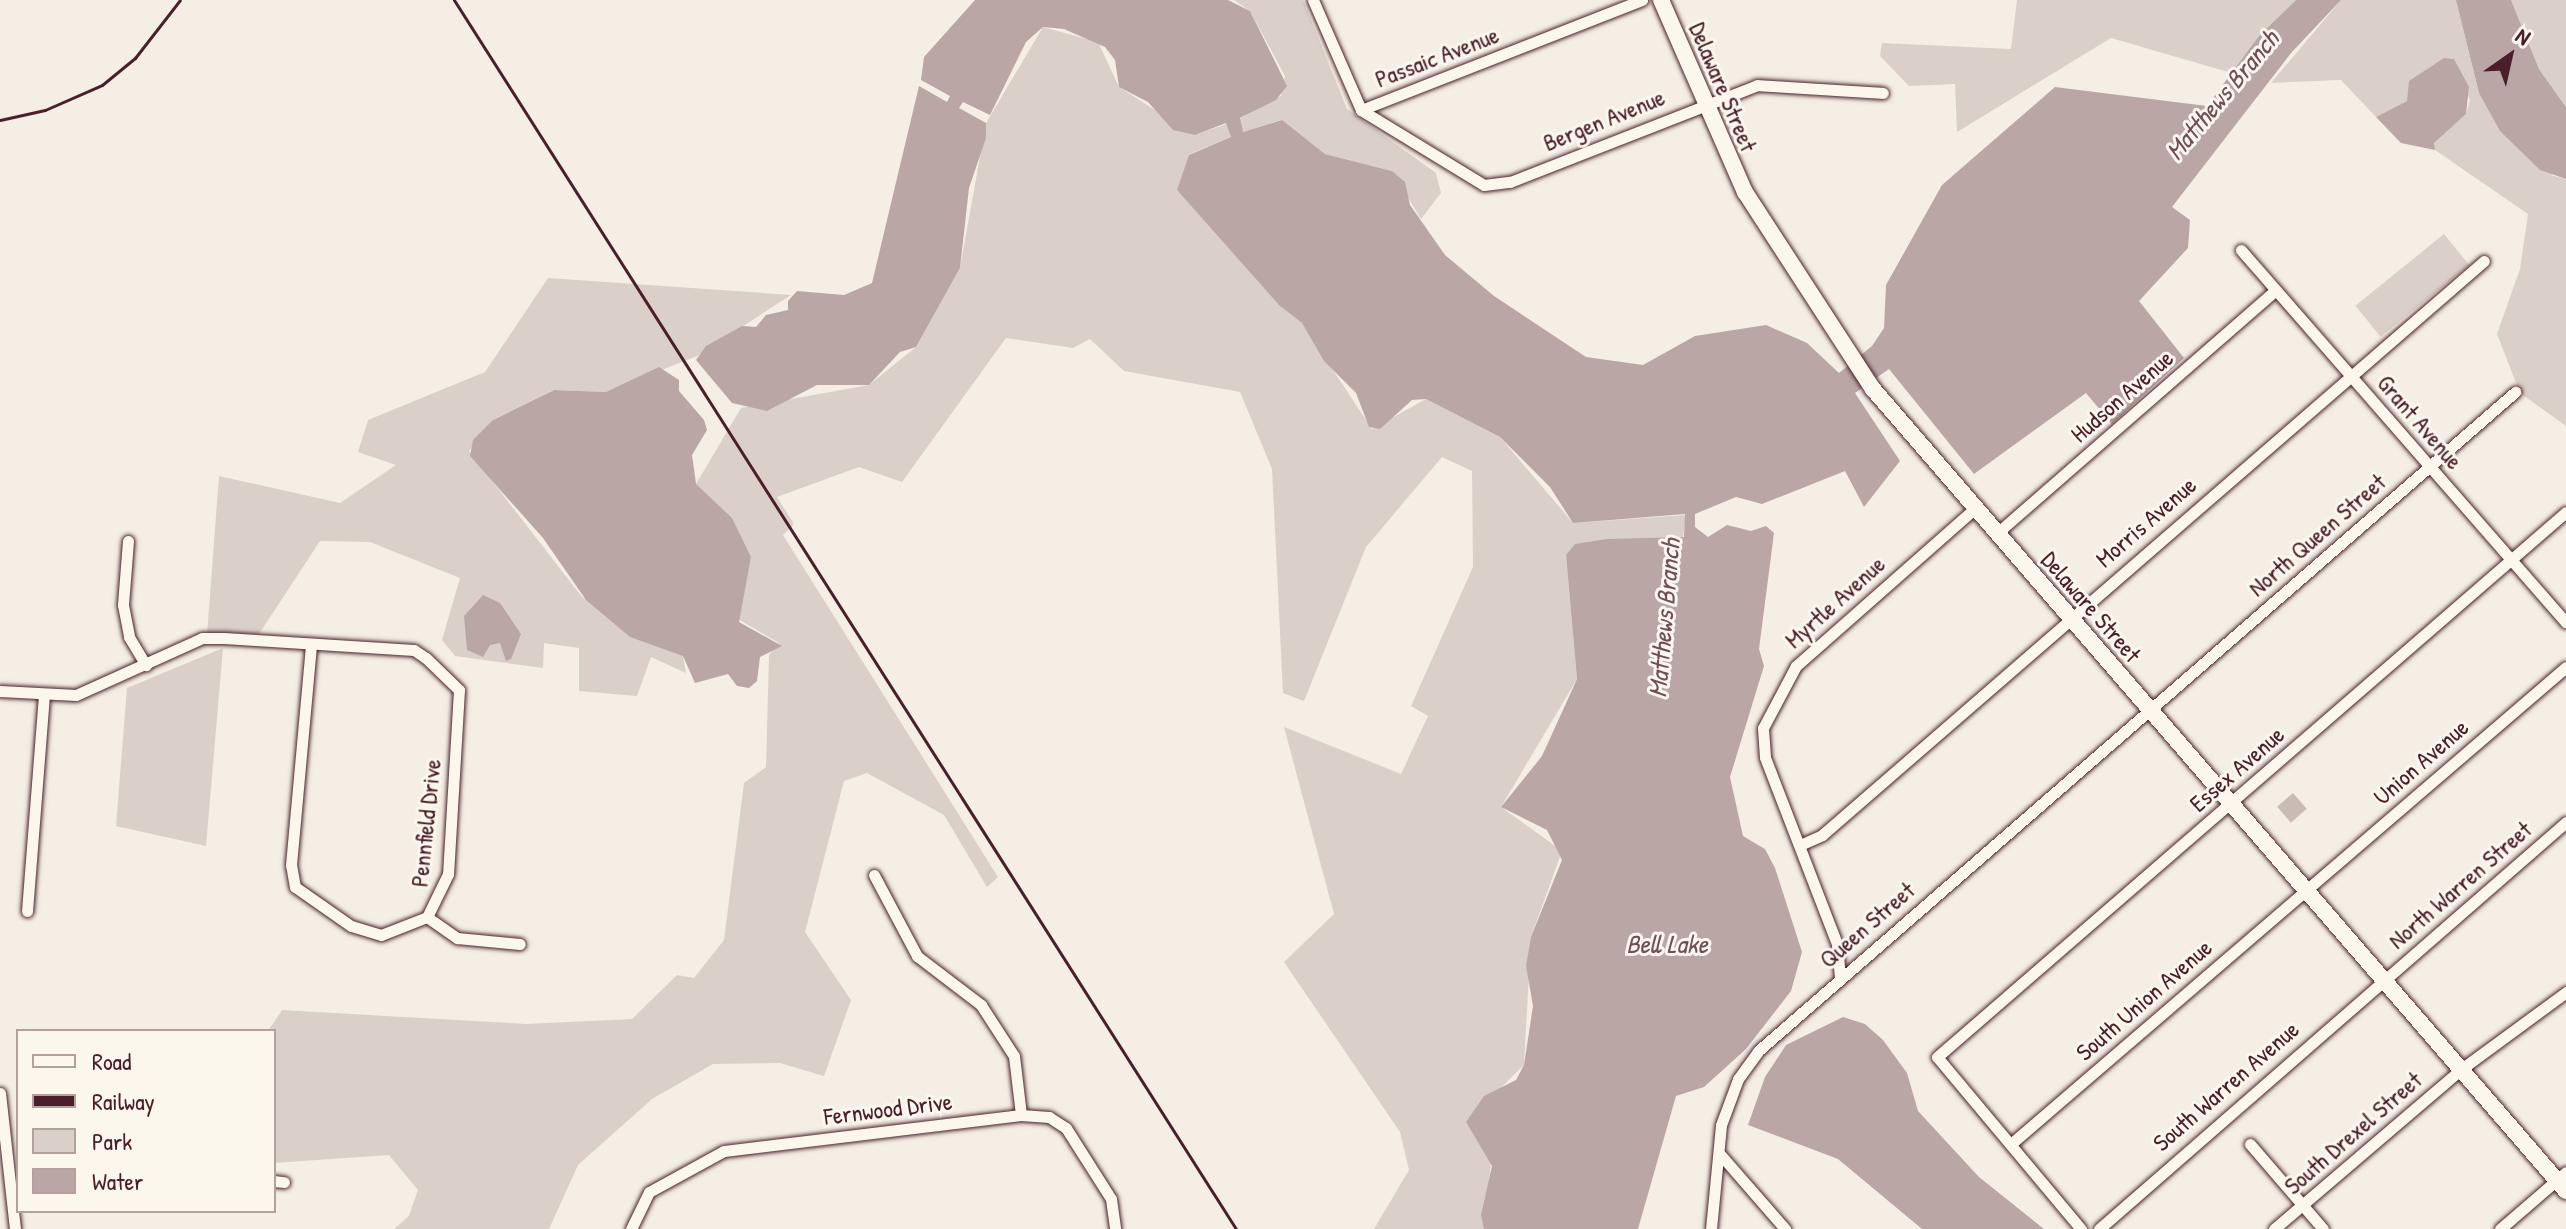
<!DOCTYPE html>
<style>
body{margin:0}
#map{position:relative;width:2566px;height:1229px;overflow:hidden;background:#f4eee4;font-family:"Patrick Hand",sans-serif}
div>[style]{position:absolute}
.green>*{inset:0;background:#dbd0c9;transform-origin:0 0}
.water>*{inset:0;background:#baa7a5}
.building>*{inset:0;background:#cabbb6;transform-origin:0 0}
.roads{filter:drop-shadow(0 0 2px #4a1f2b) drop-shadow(0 0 2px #4a1f2b)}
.street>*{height:11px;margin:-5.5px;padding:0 5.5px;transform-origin:5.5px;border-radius:5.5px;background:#fbf7ec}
.primary>*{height:16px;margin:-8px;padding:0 8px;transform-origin:8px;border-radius:8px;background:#fbf7ec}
.rail>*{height:3px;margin:-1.5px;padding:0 1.5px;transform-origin:1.5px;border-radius:1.5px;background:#4a1f2b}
span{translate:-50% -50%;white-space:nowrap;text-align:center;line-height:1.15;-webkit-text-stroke:6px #fbf7ec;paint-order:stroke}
.street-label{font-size:24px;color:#4a1f2b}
.water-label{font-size:26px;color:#714f56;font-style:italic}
.legend{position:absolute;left:16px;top:1029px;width:260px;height:184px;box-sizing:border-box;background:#fbf7ec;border:2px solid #b4a19f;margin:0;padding:10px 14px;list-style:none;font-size:24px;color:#4a1f2b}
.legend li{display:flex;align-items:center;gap:16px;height:40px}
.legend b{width:40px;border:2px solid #b4a19f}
.north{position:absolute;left:2470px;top:16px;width:80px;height:80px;-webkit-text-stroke:6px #fbf7ec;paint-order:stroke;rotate:34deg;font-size:22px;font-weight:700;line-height:32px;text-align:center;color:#4a1f2b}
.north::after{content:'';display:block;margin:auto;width:28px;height:36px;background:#4a1f2b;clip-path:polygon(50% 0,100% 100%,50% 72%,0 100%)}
</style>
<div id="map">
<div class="green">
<i style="clip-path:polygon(1234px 0,1303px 0,1347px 109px,1436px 173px,1441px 193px,1421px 219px,1392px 171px,1325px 154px,1281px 120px,1243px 132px,1238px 120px,1281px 96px,1285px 76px,1250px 11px)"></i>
<i style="clip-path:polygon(2017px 0,2296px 0,2259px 36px,2235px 74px,2111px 38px,1957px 132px,1955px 84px,1909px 86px,1880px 56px,1882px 43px,2011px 49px)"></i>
<i style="clip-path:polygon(2341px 0,2456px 0,2479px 93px,2553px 176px,2566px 179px,2566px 426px,2520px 393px,2497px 334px,2520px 269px,2528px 214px,2435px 150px,2433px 143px,2466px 114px,2470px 100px,2454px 59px,2444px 58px,2407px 101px,2376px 117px,2341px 80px,2271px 83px)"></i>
<i style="clip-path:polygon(2511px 0,2566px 0,2566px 107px,2539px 69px)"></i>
<i style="clip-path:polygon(1043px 27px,1098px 42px,1119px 87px,1194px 135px,1227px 124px,1231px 137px,1190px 154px,1177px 190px,1302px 323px,1372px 429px,1426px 399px,1500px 437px,1573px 523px,1686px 515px,1683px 537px,1566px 555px,1577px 679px,1501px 807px,1562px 851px,1531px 937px,1524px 1065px,1466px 1122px,1491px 1162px,1484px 1229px,1374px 1229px,1409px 1170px,1400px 1132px,1284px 962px,1334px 914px,1284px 727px,1401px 774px,1428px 716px,1411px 706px,1473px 567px,1472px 471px,1442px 457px,1366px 547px,1304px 701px,1283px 693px,1272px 469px,1240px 392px,1124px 371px,1090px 339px,1073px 348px,1006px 338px,902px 482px,859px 467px,777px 497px,794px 524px,783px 535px,998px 877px,987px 887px,944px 815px,867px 773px,844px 781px,805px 932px,851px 1000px,824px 1076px,780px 1063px,713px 1064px,652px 1099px,578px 1165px,549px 1229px,394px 1229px,409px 1216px,418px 1190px,389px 1155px,274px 1163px,274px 1031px,268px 1031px,282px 1010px,526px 1024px,632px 1019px,677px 975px,694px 978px,724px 940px,744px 783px,766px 767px,769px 655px,779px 643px,738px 619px,751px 557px,696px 484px,741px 408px,869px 385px,916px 347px,960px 268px,986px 123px)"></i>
<i style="left:2444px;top:234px;width:40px;height:114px;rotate:51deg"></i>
<i style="clip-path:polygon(548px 278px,791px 295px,697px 356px,606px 392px,553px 390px,493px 420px,469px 451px,582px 597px,683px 656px,686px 673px,651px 657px,637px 696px,579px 691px,579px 648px,544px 643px,543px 668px,455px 656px,442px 640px,460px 578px,370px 542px,320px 541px,259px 634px,207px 635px,219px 476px,340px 503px,396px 465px,358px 452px,368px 420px,485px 372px)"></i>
<i style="clip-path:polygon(223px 648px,206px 846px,116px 826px,127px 688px)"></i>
</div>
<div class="water">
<i style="clip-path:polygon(975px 0,1228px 0,1250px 11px,1287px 86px,1276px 100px,1240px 118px,1243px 132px,1282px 120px,1325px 154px,1392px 171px,1405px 182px,1410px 205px,1445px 255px,1494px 296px,1586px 357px,1643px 365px,1695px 336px,1766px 325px,1807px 343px,1839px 373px,1872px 346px,1884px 328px,1886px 285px,1942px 185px,2055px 87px,2207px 106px,2259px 36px,2296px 0,2341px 0,2291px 53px,2172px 207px,2190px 220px,2188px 248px,2139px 301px,2184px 358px,2112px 424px,2086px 393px,1974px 474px,1889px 369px,1855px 393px,1900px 461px,1864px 507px,1845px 471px,1762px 504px,1736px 497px,1695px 514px,1695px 527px,1708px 537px,1727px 525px,1751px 531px,1766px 526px,1774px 533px,1759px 649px,1764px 666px,1730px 777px,1743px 836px,1765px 849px,1775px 868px,1802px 952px,1791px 991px,1746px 1049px,1704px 1087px,1676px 1096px,1638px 1229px,1484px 1229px,1481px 1215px,1492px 1166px,1466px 1122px,1484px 1096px,1516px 1080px,1524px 1065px,1533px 1006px,1526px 966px,1531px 937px,1562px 860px,1547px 830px,1501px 807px,1542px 756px,1577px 679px,1566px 555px,1575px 544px,1607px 539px,1684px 537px,1685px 514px,1573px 523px,1550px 487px,1500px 437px,1426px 399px,1412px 400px,1380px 429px,1369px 427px,1356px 393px,1324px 361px,1302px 323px,1279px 305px,1177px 190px,1189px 155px,1231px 137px,1226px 123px,1195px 135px,1173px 130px,1148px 102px,1119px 87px,1115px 60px,1105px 47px,1064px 29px,1043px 27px,1026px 42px,990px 115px,963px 102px,959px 108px,986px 123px,986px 138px,969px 188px,960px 268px,916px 347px,900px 352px,869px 385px,817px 385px,767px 411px,732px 403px,696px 360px,706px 346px,742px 326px,756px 327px,766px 315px,788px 310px,788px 301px,797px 291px,844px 295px,872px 283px,919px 86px,947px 102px,950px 96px,921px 80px,924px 57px)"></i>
<i style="clip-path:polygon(2456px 0,2511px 0,2539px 69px,2566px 107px,2566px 179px,2540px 170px,2500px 131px,2479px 93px)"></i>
<i style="clip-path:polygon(2444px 58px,2454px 59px,2469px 87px,2466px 114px,2434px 143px,2435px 150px,2401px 143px,2376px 117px,2407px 101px,2409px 81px)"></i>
<i style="clip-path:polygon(659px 367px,679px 380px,679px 391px,704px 420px,707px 430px,692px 455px,696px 484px,732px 518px,751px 557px,739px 622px,782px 646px,760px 657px,757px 681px,749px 688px,737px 686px,728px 674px,695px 683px,683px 656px,630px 637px,586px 600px,543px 538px,470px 456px,473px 440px,493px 420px,554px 390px,606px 392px)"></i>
<i style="clip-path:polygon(483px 595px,500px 603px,521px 634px,511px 659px,506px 661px,500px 643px,490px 645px,483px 657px,467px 650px,464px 616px)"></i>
<i style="clip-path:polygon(1843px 1017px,1865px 1024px,1883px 1040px,1907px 1073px,1918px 1111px,1979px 1177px,2044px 1229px,1922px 1229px,1838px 1159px,1748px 1125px,1765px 1077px,1786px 1045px)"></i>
</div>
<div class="building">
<i style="left:2293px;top:793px;width:21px;height:21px;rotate:49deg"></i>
</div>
<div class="roads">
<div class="street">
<i style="left:1313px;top:0;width:120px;rotate:66.4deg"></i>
<i style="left:1361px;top:110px;width:144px;rotate:31.4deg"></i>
<i style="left:1484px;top:185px;width:26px;rotate:-7deg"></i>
<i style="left:1510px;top:182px;width:265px;rotate:-21.4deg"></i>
<i style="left:1757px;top:85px;width:126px;rotate:3.6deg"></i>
<i style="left:1361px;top:110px;width:302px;rotate:-21.4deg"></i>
<i style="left:2241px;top:250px;width:494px;rotate:48.9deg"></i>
<i style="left:1996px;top:534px;width:371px;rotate:-41.1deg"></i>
<i style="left:128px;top:541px;width:64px;rotate:94.5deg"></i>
<i style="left:123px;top:605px;width:33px;rotate:79deg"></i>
<i style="left:129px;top:637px;width:33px;rotate:59deg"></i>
<i style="left:0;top:691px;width:76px;rotate:3deg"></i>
<i style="left:76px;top:695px;width:138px;rotate:-24.3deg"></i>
<i style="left:202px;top:638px;width:22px"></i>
<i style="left:224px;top:638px;width:190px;rotate:3.6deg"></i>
<i style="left:414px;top:650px;width:14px;rotate:34deg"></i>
<i style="left:426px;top:658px;width:46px;rotate:44.1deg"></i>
<i style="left:459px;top:690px;width:184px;rotate:93.4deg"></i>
<i style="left:448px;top:874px;width:48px;rotate:116deg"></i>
<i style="left:427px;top:917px;width:49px;rotate:158.6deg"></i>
<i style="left:381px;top:935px;width:31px;rotate:-163deg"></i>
<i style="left:351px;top:926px;width:68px;rotate:-145.1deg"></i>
<i style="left:295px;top:887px;width:22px;rotate:-100deg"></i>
<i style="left:291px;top:865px;width:222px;rotate:-84.8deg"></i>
<i style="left:1800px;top:845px;width:24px;rotate:-24deg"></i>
<i style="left:1822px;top:835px;width:876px;rotate:-40.93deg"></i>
<i style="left:874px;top:875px;width:92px;rotate:62deg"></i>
<i style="left:917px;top:956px;width:81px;rotate:37.4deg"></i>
<i style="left:981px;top:1005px;width:61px;rotate:57.1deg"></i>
<i style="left:1014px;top:1056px;width:59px;rotate:83.2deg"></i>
<i style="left:27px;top:911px;width:216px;rotate:-85.5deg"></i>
<i style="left:427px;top:917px;width:37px;rotate:35deg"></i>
<i style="left:457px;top:938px;width:63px;rotate:5.4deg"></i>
<i style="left:1840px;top:978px;width:34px;rotate:-95deg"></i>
<i style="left:1837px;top:944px;width:200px;rotate:-111.1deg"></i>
<i style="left:1765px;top:757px;width:29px;rotate:-94deg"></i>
<i style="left:1763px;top:728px;width:70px;rotate:-62deg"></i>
<i style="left:1796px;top:666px;width:237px;rotate:-41.4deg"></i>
<i style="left:0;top:1093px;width:137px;rotate:83.7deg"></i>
<i style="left:2012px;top:1143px;width:730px;rotate:-40.67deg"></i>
<i style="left:2250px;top:1144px;width:112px;rotate:49.3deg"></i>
<i style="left:1719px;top:1153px;width:101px;rotate:49deg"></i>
<i style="left:274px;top:1181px;width:10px;rotate:6deg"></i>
<i style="left:631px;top:1229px;width:41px;rotate:-64.1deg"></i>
<i style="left:649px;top:1192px;width:85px;rotate:-28.7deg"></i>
<i style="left:724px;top:1151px;width:299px;rotate:-6.9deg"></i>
<i style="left:1021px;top:1115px;width:28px;rotate:4deg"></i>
<i style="left:1049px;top:1117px;width:20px;rotate:33deg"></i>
<i style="left:1066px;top:1128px;width:84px;rotate:57.6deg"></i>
<i style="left:1111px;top:1199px;width:30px;rotate:82deg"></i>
<i style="left:1711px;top:1229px;width:104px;rotate:-84.5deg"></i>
<i style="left:1721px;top:1125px;width:49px;rotate:-69.7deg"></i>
<i style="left:1738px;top:1079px;width:34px;rotate:-54deg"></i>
<i style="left:1758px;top:1051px;width:1004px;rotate:-41.04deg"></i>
<i style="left:2081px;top:1229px;width:224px;rotate:-129.9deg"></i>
<i style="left:1937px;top:1057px;width:832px;rotate:-40.91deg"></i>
<i style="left:2099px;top:1229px;width:619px;rotate:-41.07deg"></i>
<i style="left:2274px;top:1229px;width:245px;rotate:-40.5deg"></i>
<i style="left:2460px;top:1070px;width:132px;rotate:-36.3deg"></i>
<i style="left:2500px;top:1229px;width:87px;rotate:-40.8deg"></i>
</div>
<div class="primary">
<i style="left:1661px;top:0;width:210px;rotate:66.4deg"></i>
<i style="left:1745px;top:192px;width:235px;rotate:57deg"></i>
<i style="left:1873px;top:389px;width:1060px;rotate:49.17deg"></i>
</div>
</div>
<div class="rail">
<i style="left:454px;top:0;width:1457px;rotate:57.53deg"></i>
<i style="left:0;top:120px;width:46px;rotate:-12.5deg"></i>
<i style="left:45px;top:110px;width:62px;rotate:-23.7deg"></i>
<i style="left:102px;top:85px;width:43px;rotate:-39.3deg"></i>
<i style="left:135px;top:58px;width:73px;rotate:-52.2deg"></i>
</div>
<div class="street-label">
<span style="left:1437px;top:57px;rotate:-21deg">Passaic Avenue</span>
<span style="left:1723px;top:87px;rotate:67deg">Delaware Street</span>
<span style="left:1604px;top:120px;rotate:-22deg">Bergen Avenue</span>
<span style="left:2122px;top:396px;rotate:-41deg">Hudson Avenue</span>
<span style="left:2420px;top:422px;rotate:49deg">Grant Avenue</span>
<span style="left:2146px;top:522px;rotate:-41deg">Morris Avenue</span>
<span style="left:2317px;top:535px;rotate:-41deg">North Queen Street</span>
<span style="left:1835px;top:602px;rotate:-42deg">Myrtle Avenue</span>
<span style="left:2091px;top:607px;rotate:49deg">Delaware Street</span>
<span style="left:2421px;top:762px;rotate:-41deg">Union Avenue</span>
<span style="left:2237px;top:769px;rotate:-41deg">Essex Avenue</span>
<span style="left:426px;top:823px;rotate:-84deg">Pennfield Drive</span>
<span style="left:2460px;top:885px;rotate:-41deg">North Warren Street</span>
<span style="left:1867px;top:925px;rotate:-41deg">Queen Street</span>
<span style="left:2144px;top:1000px;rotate:-41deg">South Union Avenue</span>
<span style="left:2226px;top:1086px;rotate:-41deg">South Warren Avenue</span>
<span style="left:888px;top:1109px;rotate:-7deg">Fernwood Drive</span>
<span style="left:2353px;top:1133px;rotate:-41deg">South Drexel Street</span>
</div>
<div class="water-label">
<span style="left:2222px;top:95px;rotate:-50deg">Matthews Branch</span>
<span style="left:1664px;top:618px;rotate:-85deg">Matthews Branch</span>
<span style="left:1667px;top:944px">Bell Lake</span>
</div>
<ul class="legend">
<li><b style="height:10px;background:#fbf7ec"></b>Road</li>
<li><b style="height:10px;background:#4a1f2b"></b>Railway</li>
<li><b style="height:22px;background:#dbd0c9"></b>Park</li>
<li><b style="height:22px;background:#baa7a5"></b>Water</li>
</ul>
<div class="north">N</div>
</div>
